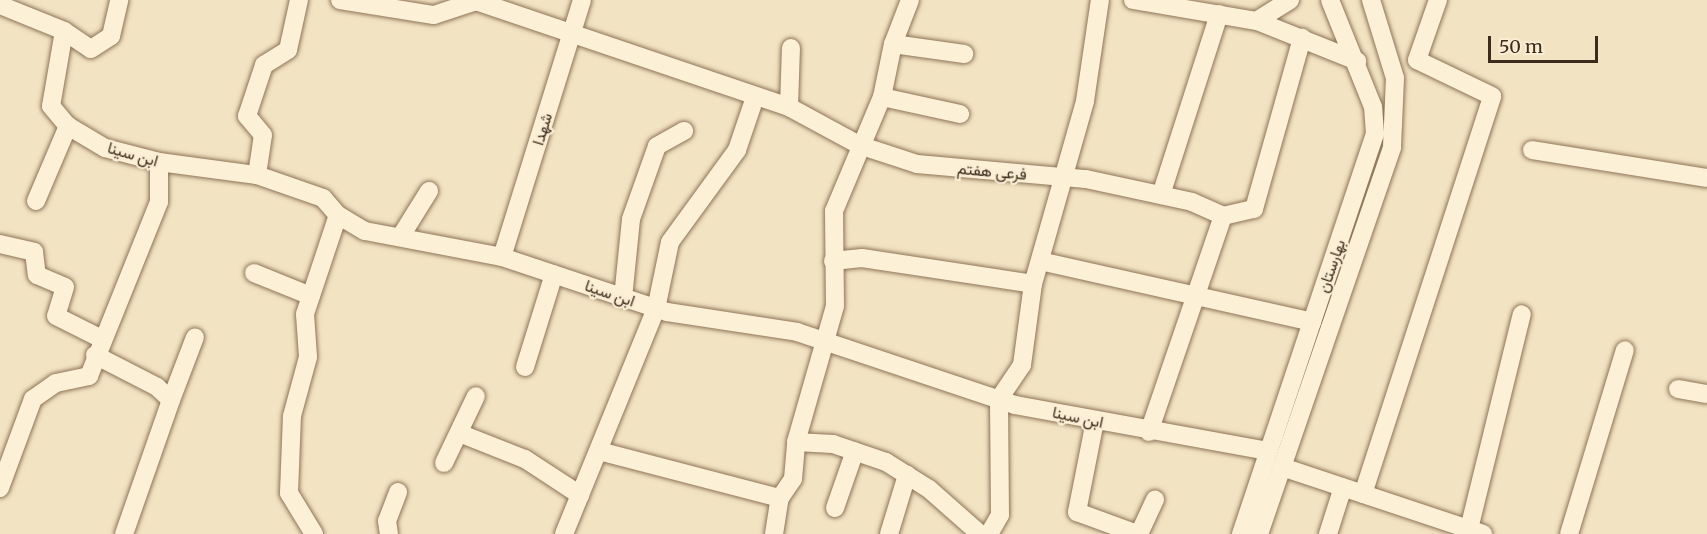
<!DOCTYPE html>
<meta charset="utf-8">
<style>
body{margin:0}
#map{position:relative;width:1707px;height:534px;overflow:hidden;background:#f2e3c2;font-family:Merriweather,Vazirmatn,serif}
div>[style]{position:absolute}
.roads{filter:drop-shadow(0 0 2px #8e7457) drop-shadow(0 0 2px #8e7457)}
.minor>*{height:18px;margin:-9px;padding:0 9px;transform-origin:9px;border-radius:9px;background:#fcf0d7}
span{translate:-50% -50%;white-space:nowrap;text-align:center;line-height:1.15;-webkit-text-stroke:4.5px #f9edd3;paint-order:stroke}
.street-label{font-size:16px;color:#3d2c1d}
.scale{position:absolute;left:1488px;top:36px;width:110px;height:27px;box-sizing:border-box;border:3px solid #3d2c1d;border-top:0;padding-left:8px;font-size:18px;line-height:21px;white-space:nowrap;color:#3d2c1d;-webkit-text-stroke:4px #f9edd3;paint-order:stroke}
</style>
<div id="map">
<div class="roads">
<div class="minor">
<i style="left:340px;top:0;width:95px;rotate:9.1deg"></i>
<i style="left:434px;top:15px;width:44px;rotate:-18.4deg"></i>
<i style="left:476px;top:1px;width:330px;rotate:18.7deg"></i>
<i style="left:789px;top:107px;width:80px;rotate:28.5deg"></i>
<i style="left:859px;top:145px;width:61px;rotate:18.1deg"></i>
<i style="left:917px;top:164px;width:170px;rotate:5.1deg"></i>
<i style="left:1086px;top:179px;width:108px;rotate:12.2deg"></i>
<i style="left:1192px;top:202px;width:34px;rotate:24deg"></i>
<i style="left:1223px;top:216px;width:32px;rotate:-13deg"></i>
<i style="left:1254px;top:209px;width:178px;rotate:-74.3deg"></i>
<i style="left:1133px;top:0;width:126px;rotate:9.6deg"></i>
<i style="left:1290px;top:0;width:39px;rotate:148deg"></i>
<i style="left:1257px;top:21px;width:108px;rotate:21.8deg"></i>
<i style="left:0;top:5px;width:69px;rotate:22.1deg"></i>
<i style="left:64px;top:31px;width:32px;rotate:34deg"></i>
<i style="left:91px;top:49px;width:24px;rotate:-33deg"></i>
<i style="left:111px;top:36px;width:37px;rotate:-77deg"></i>
<i style="left:64px;top:31px;width:76px;rotate:99.8deg"></i>
<i style="left:51px;top:106px;width:26px;rotate:50deg"></i>
<i style="left:68px;top:126px;width:43px;rotate:30.7deg"></i>
<i style="left:105px;top:148px;width:56px;rotate:14.5deg"></i>
<i style="left:159px;top:162px;width:99px;rotate:7.6deg"></i>
<i style="left:257px;top:175px;width:70px;rotate:19.2deg"></i>
<i style="left:323px;top:198px;width:23px;rotate:49deg"></i>
<i style="left:338px;top:215px;width:31px;rotate:31deg"></i>
<i style="left:365px;top:231px;width:139px;rotate:10.7deg"></i>
<i style="left:502px;top:257px;width:174px;rotate:18.4deg"></i>
<i style="left:667px;top:312px;width:132px;rotate:8.7deg"></i>
<i style="left:797px;top:332px;width:230px;rotate:18.5deg"></i>
<i style="left:1015px;top:405px;width:257px;rotate:10.3deg"></i>
<i style="left:893px;top:44px;width:72px;rotate:8deg"></i>
<i style="left:882px;top:97px;width:80px;rotate:12.3deg"></i>
<i style="left:789px;top:107px;width:59px;rotate:-88.1deg"></i>
<i style="left:1532px;top:150px;width:177px;rotate:9.1deg"></i>
<i style="left:257px;top:175px;width:40px;rotate:-81.5deg"></i>
<i style="left:263px;top:135px;width:25px;rotate:-130deg"></i>
<i style="left:247px;top:116px;width:54px;rotate:-71.6deg"></i>
<i style="left:264px;top:65px;width:28px;rotate:-32deg"></i>
<i style="left:288px;top:50px;width:51px;rotate:-77.6deg"></i>
<i style="left:1161px;top:195px;width:190px;rotate:-72.2deg"></i>
<i style="left:36px;top:201px;width:82px;rotate:-66.9deg"></i>
<i style="left:401px;top:236px;width:53px;rotate:-58.1deg"></i>
<i style="left:0;top:244px;width:35px;rotate:13deg"></i>
<i style="left:34px;top:252px;width:23px;rotate:83deg"></i>
<i style="left:37px;top:275px;width:30px;rotate:23deg"></i>
<i style="left:65px;top:287px;width:30px;rotate:107deg"></i>
<i style="left:56px;top:316px;width:49px;rotate:26.6deg"></i>
<i style="left:502px;top:257px;width:269px;rotate:-72.7deg"></i>
<i style="left:833px;top:261px;width:29px;rotate:-6deg"></i>
<i style="left:862px;top:258px;width:173px;rotate:8.6deg"></i>
<i style="left:1040px;top:261px;width:279px;rotate:12.6deg"></i>
<i style="left:254px;top:273px;width:61px;rotate:22deg"></i>
<i style="left:623px;top:298px;width:79px;rotate:-84.2deg"></i>
<i style="left:631px;top:219px;width:77px;rotate:-70.4deg"></i>
<i style="left:657px;top:146px;width:31px;rotate:-29deg"></i>
<i style="left:95px;top:355px;width:70px;rotate:27.3deg"></i>
<i style="left:157px;top:387px;width:19px;rotate:43deg"></i>
<i style="left:171px;top:400px;width:142px;rotate:109.3deg"></i>
<i style="left:525px;top:367px;width:97px;rotate:-72.7deg"></i>
<i style="left:1678px;top:389px;width:29px;rotate:10deg"></i>
<i style="left:171px;top:400px;width:67px;rotate:-69.1deg"></i>
<i style="left:1095px;top:421px;width:93px;rotate:101.2deg"></i>
<i style="left:1077px;top:512px;width:64px;rotate:20.1deg"></i>
<i style="left:1149px;top:432px;width:228px;rotate:-71.1deg"></i>
<i style="left:459px;top:433px;width:71px;rotate:21.5deg"></i>
<i style="left:525px;top:459px;width:66px;rotate:33.2deg"></i>
<i style="left:796px;top:442px;width:37px;rotate:3deg"></i>
<i style="left:833px;top:444px;width:56px;rotate:18.8deg"></i>
<i style="left:886px;top:462px;width:51px;rotate:32.1deg"></i>
<i style="left:929px;top:489px;width:68px;rotate:41.4deg"></i>
<i style="left:599px;top:451px;width:187px;rotate:14.6deg"></i>
<i style="left:780px;top:498px;width:23px;rotate:-56deg"></i>
<i style="left:793px;top:479px;width:37px;rotate:-85deg"></i>
<i style="left:796px;top:442px;width:141px;rotate:-74deg"></i>
<i style="left:835px;top:306px;width:95px;rotate:-90.6deg"></i>
<i style="left:834px;top:211px;width:124px;rotate:-67.2deg"></i>
<i style="left:882px;top:97px;width:54px;rotate:-78.3deg"></i>
<i style="left:893px;top:44px;width:47px;rotate:-68.9deg"></i>
<i style="left:444px;top:463px;width:74px;rotate:-64.5deg"></i>
<i style="left:1282px;top:467px;width:212px;rotate:18.4deg"></i>
<i style="left:0;top:488px;width:95px;rotate:-69.7deg"></i>
<i style="left:33px;top:399px;width:28px;rotate:-35deg"></i>
<i style="left:56px;top:383px;width:34px;rotate:-12deg"></i>
<i style="left:89px;top:376px;width:188px;rotate:-68.1deg"></i>
<i style="left:159px;top:202px;width:40px;rotate:-90deg"></i>
<i style="left:1363px;top:494px;width:418px;rotate:-72deg"></i>
<i style="left:1492px;top:96px;width:83px;rotate:-154.4deg"></i>
<i style="left:1417px;top:60px;width:64px;rotate:-70.7deg"></i>
<i style="left:835px;top:508px;width:60px;rotate:-70.7deg"></i>
<i style="left:1469px;top:529px;width:221px;rotate:-76.2deg"></i>
<i style="left:314px;top:534px;width:48px;rotate:-121.4deg"></i>
<i style="left:289px;top:493px;width:77px;rotate:-87.8deg"></i>
<i style="left:292px;top:416px;width:61px;rotate:-74.8deg"></i>
<i style="left:308px;top:357px;width:43px;rotate:-94deg"></i>
<i style="left:305px;top:314px;width:104px;rotate:-71.6deg"></i>
<i style="left:389px;top:534px;width:13px;rotate:-99deg"></i>
<i style="left:387px;top:521px;width:31px;rotate:-69deg"></i>
<i style="left:564px;top:534px;width:243px;rotate:-67.8deg"></i>
<i style="left:656px;top:309px;width:68px;rotate:-78.2deg"></i>
<i style="left:670px;top:242px;width:114px;rotate:-53.9deg"></i>
<i style="left:737px;top:150px;width:56px;rotate:-71.2deg"></i>
<i style="left:774px;top:534px;width:36px;rotate:-81deg"></i>
<i style="left:889px;top:534px;width:62px;rotate:-73deg"></i>
<i style="left:989px;top:534px;width:22px;rotate:-60deg"></i>
<i style="left:1000px;top:515px;width:116px;rotate:-90.5deg"></i>
<i style="left:999px;top:399px;width:41px;rotate:-55.9deg"></i>
<i style="left:1022px;top:365px;width:82px;rotate:-82.3deg"></i>
<i style="left:1033px;top:284px;width:190px;rotate:-74.1deg"></i>
<i style="left:1085px;top:101px;width:102px;rotate:-81.6deg"></i>
<i style="left:1139px;top:534px;width:38px;rotate:-65deg"></i>
<i style="left:1241px;top:534px;width:422px;rotate:-71.5deg"></i>
<i style="left:1375px;top:134px;width:27px;rotate:-94deg"></i>
<i style="left:1373px;top:107px;width:115px;rotate:-111.9deg"></i>
<i style="left:1259px;top:534px;width:409px;rotate:-71deg"></i>
<i style="left:1392px;top:147px;width:69px;rotate:-87.5deg"></i>
<i style="left:1395px;top:78px;width:82px;rotate:-107.1deg"></i>
<i style="left:1328px;top:534px;width:49px;rotate:-72.3deg"></i>
<i style="left:1569px;top:534px;width:192px;rotate:-73.1deg"></i>
</div>
</div>
<div class="street-label">
<span style="left:542px;top:129px;rotate:-73deg">شهدا</span>
<span style="left:133px;top:154px;rotate:16deg">ابن سینا</span>
<span style="left:992px;top:171px;rotate:5deg">فرعی هفتم</span>
<span style="left:1331px;top:266px;rotate:-71deg">بهارستان</span>
<span style="left:610px;top:293px;rotate:19deg">ابن سینا</span>
<span style="left:1078px;top:417px;rotate:12deg">ابن سینا</span>
</div>
<div class="scale">50 m</div>
</div>
